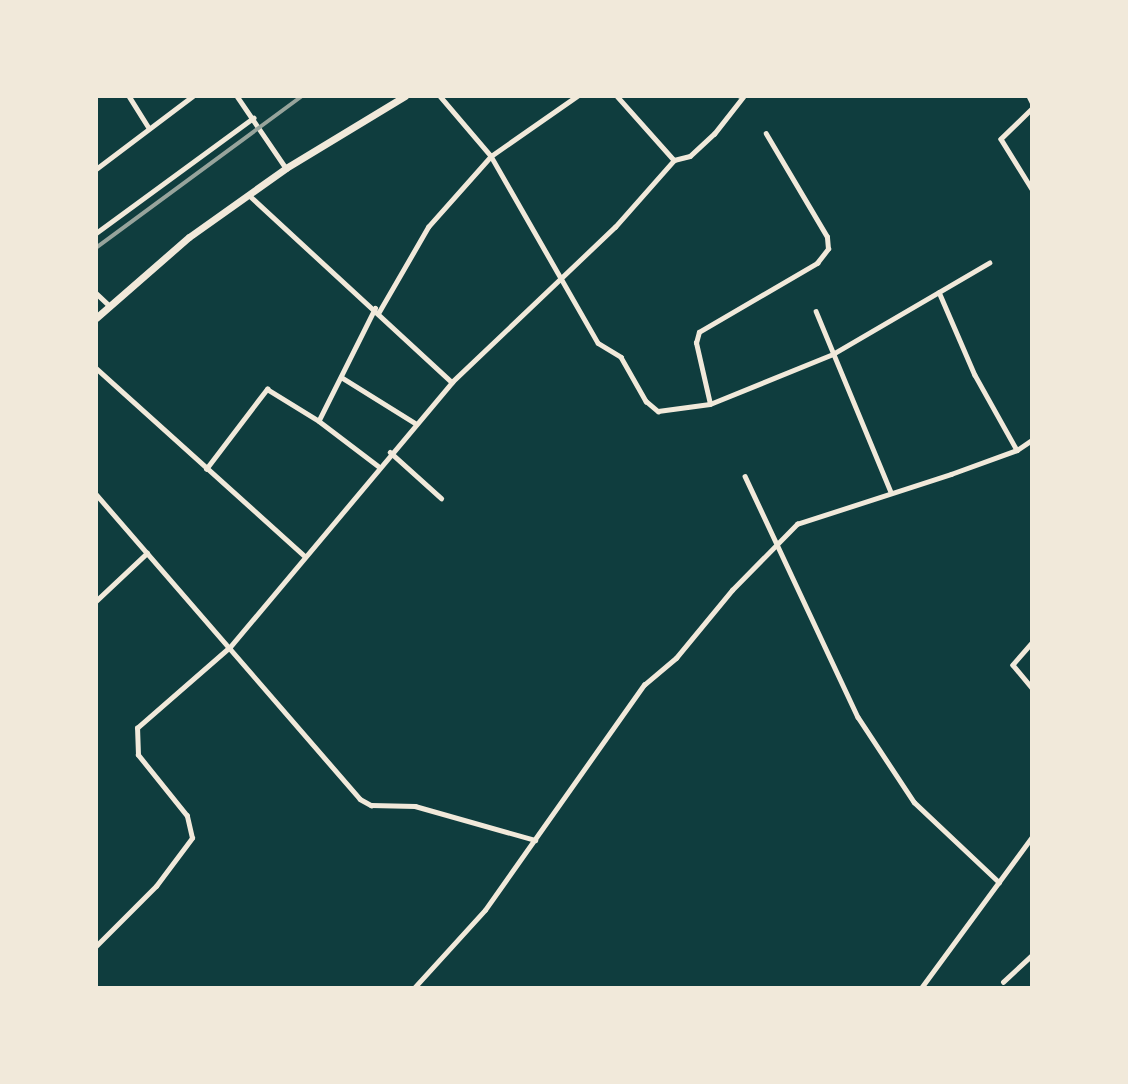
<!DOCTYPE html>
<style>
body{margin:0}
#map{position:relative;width:1128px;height:1084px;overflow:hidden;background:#0f3d3e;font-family:Rubik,sans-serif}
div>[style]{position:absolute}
.minor>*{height:4.5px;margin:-2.25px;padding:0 2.25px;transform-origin:2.25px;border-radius:2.25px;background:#f1e9da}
.primary>*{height:7px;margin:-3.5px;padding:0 3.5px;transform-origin:3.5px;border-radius:3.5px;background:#f1e9da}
.rail>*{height:3.5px;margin:-1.75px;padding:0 1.75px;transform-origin:1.75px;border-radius:1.75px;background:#97a49c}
span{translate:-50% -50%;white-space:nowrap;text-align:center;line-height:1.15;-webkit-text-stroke:7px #f1e9da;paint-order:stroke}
.frame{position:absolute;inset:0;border:98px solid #f1e9da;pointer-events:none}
</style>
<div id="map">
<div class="minor">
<i style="left:129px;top:96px;width:38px;rotate:58deg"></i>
<i style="left:237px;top:96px;width:87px;rotate:55.8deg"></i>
<i style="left:440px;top:96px;width:79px;rotate:49.6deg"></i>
<i style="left:491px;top:156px;width:215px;rotate:60.2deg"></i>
<i style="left:598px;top:343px;width:27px;rotate:31deg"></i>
<i style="left:621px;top:357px;width:51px;rotate:60.4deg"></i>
<i style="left:646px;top:401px;width:16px;rotate:40deg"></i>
<i style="left:658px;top:411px;width:52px;rotate:-7.7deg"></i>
<i style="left:710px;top:404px;width:133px;rotate:-22.1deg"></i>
<i style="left:833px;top:354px;width:181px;rotate:-30.3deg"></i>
<i style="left:617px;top:96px;width:86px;rotate:48.3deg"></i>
<i style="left:1029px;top:96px;width:7px;rotate:63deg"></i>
<i style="left:1032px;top:109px;width:43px;rotate:135.9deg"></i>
<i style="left:1001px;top:139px;width:59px;rotate:58.2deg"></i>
<i style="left:96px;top:169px;width:121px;rotate:-37deg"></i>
<i style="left:249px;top:195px;width:276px;rotate:42.7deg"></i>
<i style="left:96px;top:233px;width:195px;rotate:-36.2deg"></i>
<i style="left:939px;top:292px;width:90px;rotate:66.6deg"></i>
<i style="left:975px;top:375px;width:86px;rotate:60.8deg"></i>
<i style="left:96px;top:293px;width:18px;rotate:43deg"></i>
<i style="left:816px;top:311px;width:196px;rotate:67.5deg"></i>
<i style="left:379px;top:312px;width:98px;rotate:-60deg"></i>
<i style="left:428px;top:227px;width:95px;rotate:-48.4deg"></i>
<i style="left:491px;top:156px;width:105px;rotate:-34.9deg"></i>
<i style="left:96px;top:368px;width:281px;rotate:42deg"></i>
<i style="left:341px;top:377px;width:87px;rotate:31.9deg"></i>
<i style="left:710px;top:404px;width:63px;rotate:-102.9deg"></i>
<i style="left:696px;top:343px;width:11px;rotate:-75deg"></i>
<i style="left:699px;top:332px;width:137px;rotate:-30.3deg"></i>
<i style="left:817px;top:263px;width:18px;rotate:-52deg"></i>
<i style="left:828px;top:249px;width:12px;rotate:-95deg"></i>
<i style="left:827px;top:237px;width:120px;rotate:-120.6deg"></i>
<i style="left:319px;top:420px;width:125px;rotate:-63.4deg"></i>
<i style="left:390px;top:452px;width:69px;rotate:42deg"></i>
<i style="left:206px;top:469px;width:101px;rotate:-52.7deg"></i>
<i style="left:267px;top:389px;width:61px;rotate:31.6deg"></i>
<i style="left:319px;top:421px;width:74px;rotate:37.3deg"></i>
<i style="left:745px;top:476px;width:266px;rotate:64.9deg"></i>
<i style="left:858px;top:717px;width:102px;rotate:56.6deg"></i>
<i style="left:914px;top:802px;width:117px;rotate:43.3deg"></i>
<i style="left:96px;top:494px;width:403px;rotate:49.1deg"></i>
<i style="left:360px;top:799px;width:13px;rotate:29deg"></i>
<i style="left:371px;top:805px;width:44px;rotate:1.3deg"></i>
<i style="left:415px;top:806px;width:125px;rotate:15.8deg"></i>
<i style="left:96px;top:601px;width:70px;rotate:-43.3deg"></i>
<i style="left:1032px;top:643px;width:29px;rotate:131deg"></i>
<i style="left:1013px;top:665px;width:30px;rotate:50deg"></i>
<i style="left:96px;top:946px;width:85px;rotate:-45deg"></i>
<i style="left:156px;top:886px;width:60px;rotate:-53.1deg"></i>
<i style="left:192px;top:838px;width:23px;rotate:-103deg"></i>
<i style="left:187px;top:816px;width:78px;rotate:-128.8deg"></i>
<i style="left:138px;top:755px;width:27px;rotate:-92deg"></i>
<i style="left:137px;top:728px;width:123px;rotate:-41.1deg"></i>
<i style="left:230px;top:647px;width:346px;rotate:-50deg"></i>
<i style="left:452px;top:382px;width:225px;rotate:-43.6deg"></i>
<i style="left:615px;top:227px;width:89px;rotate:-48.6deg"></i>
<i style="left:674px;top:160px;width:16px;rotate:-14deg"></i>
<i style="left:690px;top:156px;width:33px;rotate:-43deg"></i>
<i style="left:714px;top:134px;width:47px;rotate:-51.9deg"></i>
<i style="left:743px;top:97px;width:4px;rotate:-166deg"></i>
<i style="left:1003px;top:982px;width:40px;rotate:-43deg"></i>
<i style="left:414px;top:988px;width:105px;rotate:-47.7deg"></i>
<i style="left:485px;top:910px;width:276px;rotate:-54.8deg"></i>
<i style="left:644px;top:685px;width:42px;rotate:-40.2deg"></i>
<i style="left:676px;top:658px;width:88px;rotate:-50.5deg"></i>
<i style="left:732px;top:590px;width:93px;rotate:-45.4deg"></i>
<i style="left:797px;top:524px;width:162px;rotate:-18deg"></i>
<i style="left:951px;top:474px;width:70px;rotate:-20deg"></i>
<i style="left:1017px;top:450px;width:18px;rotate:-34deg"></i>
<i style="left:921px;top:988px;width:187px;rotate:-53.7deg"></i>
</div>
<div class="primary">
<i style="left:96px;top:318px;width:123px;rotate:-41.1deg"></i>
<i style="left:189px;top:237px;width:119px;rotate:-35.4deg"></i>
<i style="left:286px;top:168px;width:139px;rotate:-31.2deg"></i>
</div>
<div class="rail">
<i style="left:96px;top:248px;width:256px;rotate:-36.4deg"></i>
</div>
<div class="frame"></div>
</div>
